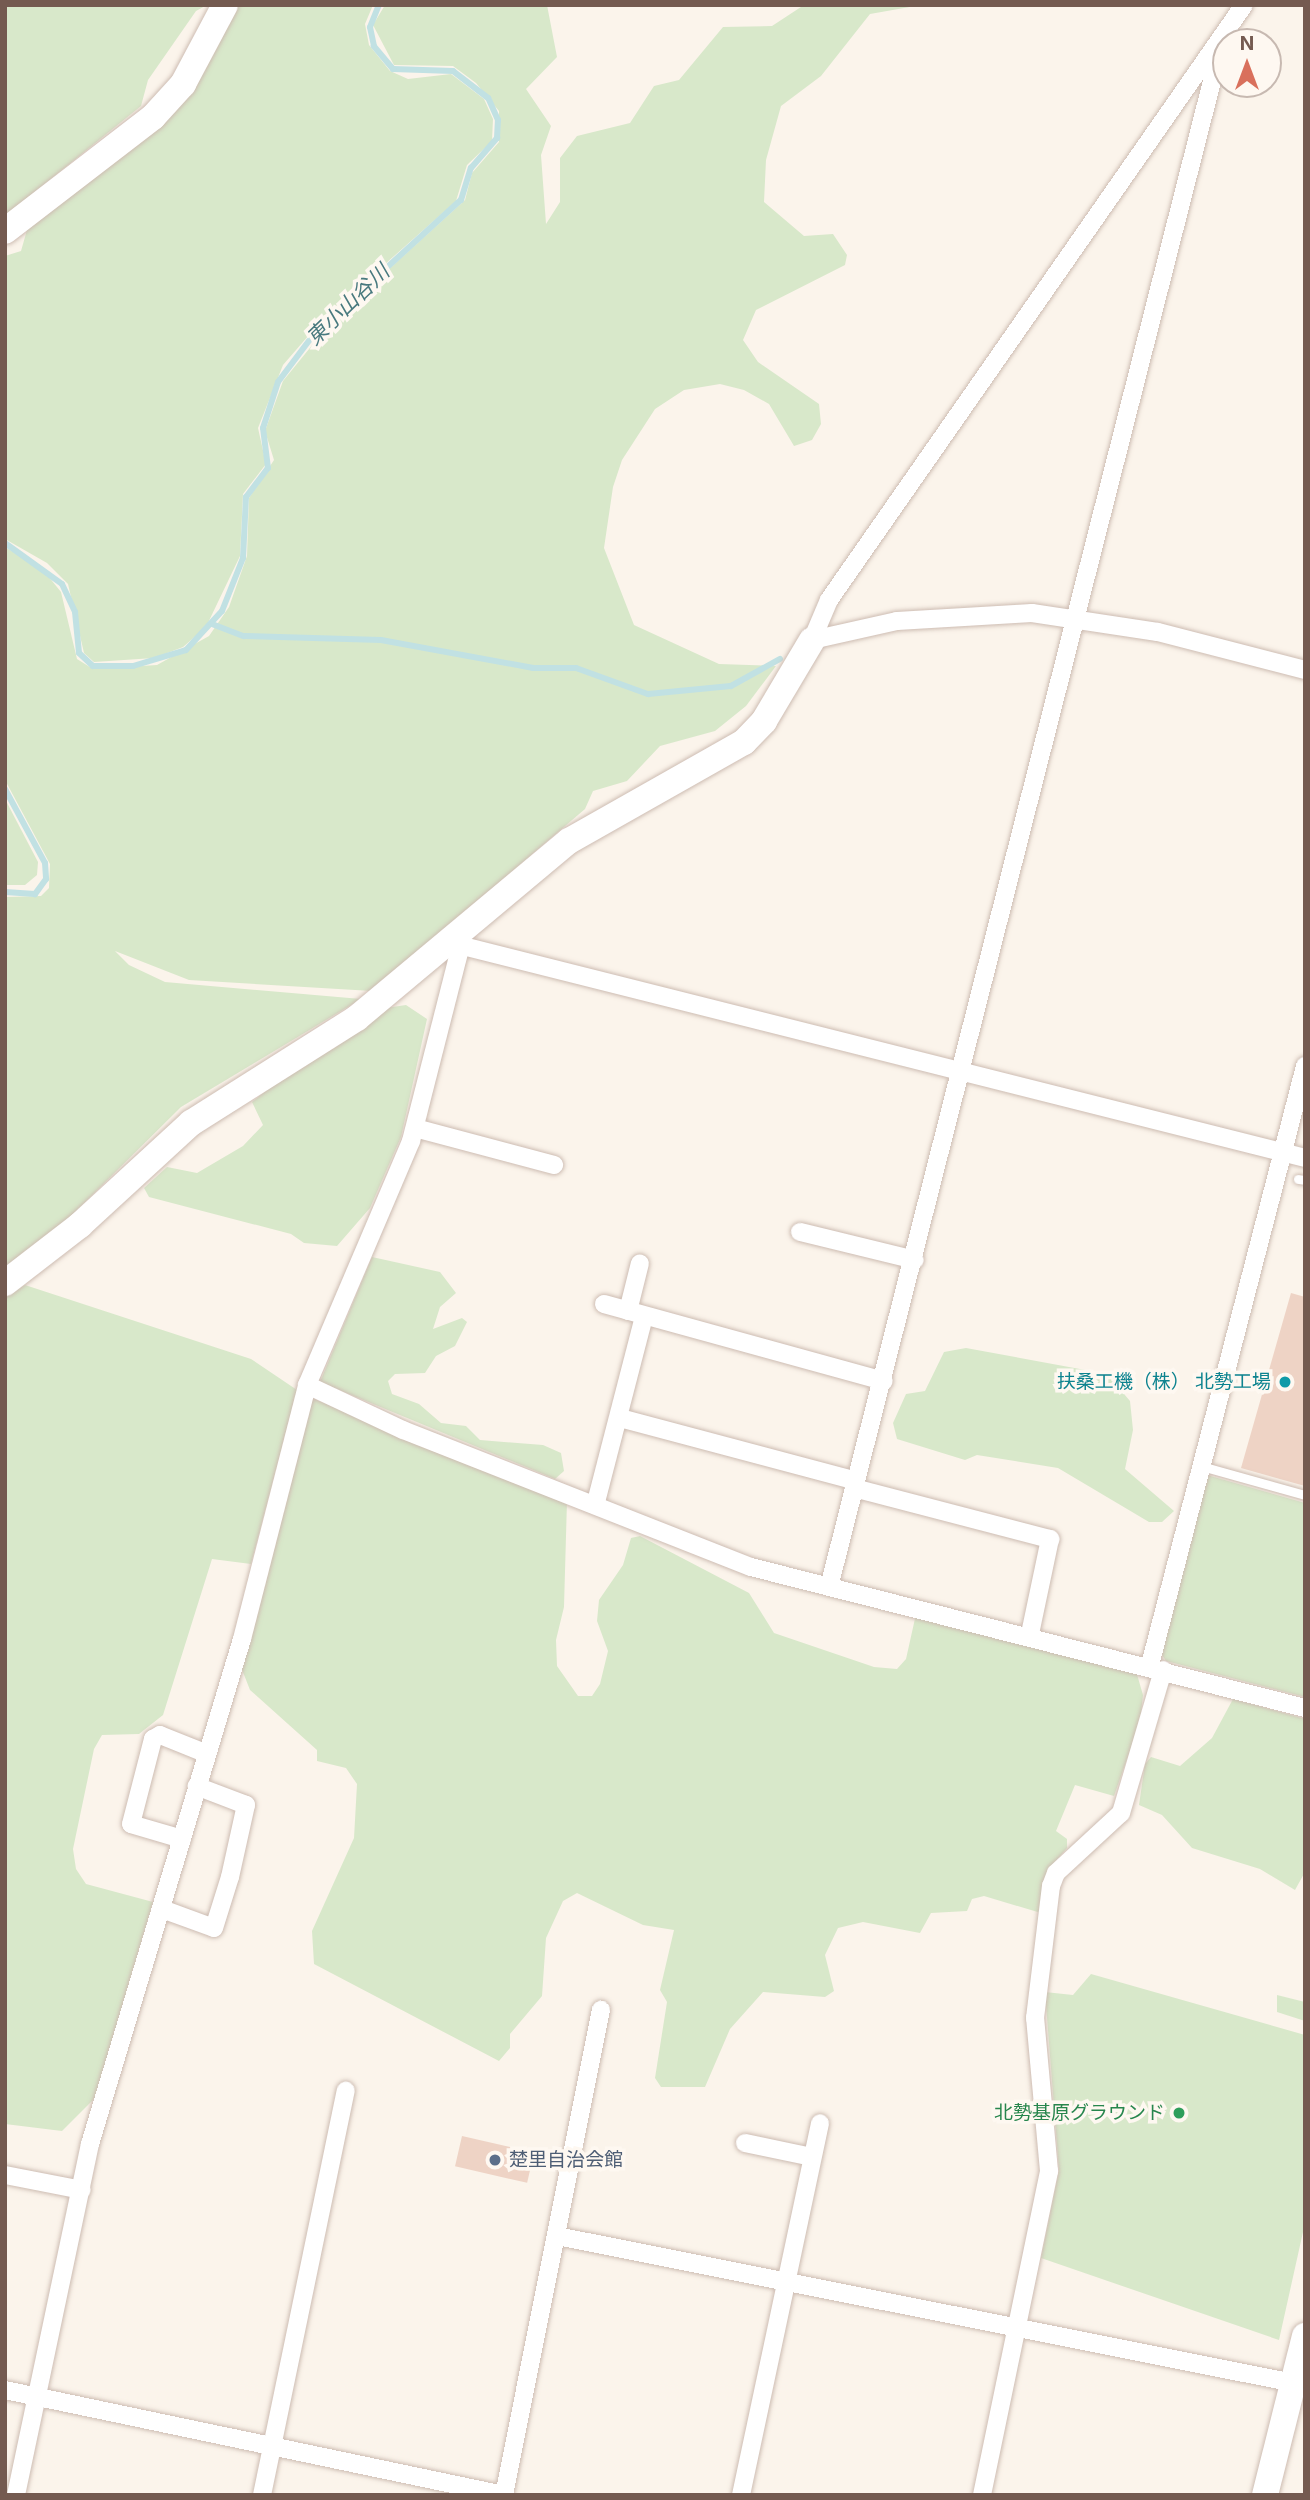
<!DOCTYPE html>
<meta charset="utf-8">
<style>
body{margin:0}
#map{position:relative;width:1310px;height:2500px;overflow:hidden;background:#fbf4eb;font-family:Inter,"Noto Sans JP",sans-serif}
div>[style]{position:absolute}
.green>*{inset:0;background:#d8e8ca}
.stream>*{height:6px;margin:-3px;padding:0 3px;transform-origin:3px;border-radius:3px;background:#c1e1e3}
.building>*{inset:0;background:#eed3c5;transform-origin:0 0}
.roads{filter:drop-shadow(0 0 2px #cdbcb2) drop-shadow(0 0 2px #cdbcb2)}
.lane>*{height:9px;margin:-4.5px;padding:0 4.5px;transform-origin:4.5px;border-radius:4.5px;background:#fff}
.street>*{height:18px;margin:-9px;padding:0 9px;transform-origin:9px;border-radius:9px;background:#fff}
.secondary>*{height:26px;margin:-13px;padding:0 13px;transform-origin:13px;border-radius:13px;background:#fff}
.dots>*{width:19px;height:19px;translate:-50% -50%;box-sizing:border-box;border:4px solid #fef8f1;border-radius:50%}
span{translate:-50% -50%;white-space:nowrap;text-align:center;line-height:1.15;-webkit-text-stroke:7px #fef8f1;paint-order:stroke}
.culture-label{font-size:19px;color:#0d838f}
.right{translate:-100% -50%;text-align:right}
.leisure-label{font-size:19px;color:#27864d}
.service-label{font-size:19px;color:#4e5e75}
.left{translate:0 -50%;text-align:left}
.water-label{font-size:21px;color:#48797e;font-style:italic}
.frame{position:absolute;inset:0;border:7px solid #745a50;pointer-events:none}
.north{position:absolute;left:1212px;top:28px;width:70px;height:70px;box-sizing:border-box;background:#fef8f1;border:2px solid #c7b9b1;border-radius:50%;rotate:0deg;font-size:19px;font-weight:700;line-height:28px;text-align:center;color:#745a50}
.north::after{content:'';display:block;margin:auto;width:24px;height:32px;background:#d9705c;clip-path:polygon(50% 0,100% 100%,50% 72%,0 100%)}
</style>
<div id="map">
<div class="green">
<i style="clip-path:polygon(5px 5px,207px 5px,196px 11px,148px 80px,141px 106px,5px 216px)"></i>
<i style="clip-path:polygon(237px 5px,373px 5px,365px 24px,369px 45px,390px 71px,408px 79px,451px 74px,484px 99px,493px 119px,492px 141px,467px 165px,456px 201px,322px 320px,283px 365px,258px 428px,266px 464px,243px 494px,240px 556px,206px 627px,183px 647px,154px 658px,94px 662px,84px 653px,68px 584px,47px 563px,5px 539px,5px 256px,21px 251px,27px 230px,151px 130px)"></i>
<i style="clip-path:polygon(385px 5px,547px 5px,557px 57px,526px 89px,551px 126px,541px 155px,546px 224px,560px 202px,560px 158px,577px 136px,630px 123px,654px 86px,679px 80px,723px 27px,772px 26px,804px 5px,921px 5px,870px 14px,821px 76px,781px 106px,766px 160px,764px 202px,804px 236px,833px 234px,847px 255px,845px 265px,756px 310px,743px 340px,758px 362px,819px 404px,821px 424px,812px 440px,794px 446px,769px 404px,744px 390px,720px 384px,684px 390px,655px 409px,622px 460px,613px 487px,604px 548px,634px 625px,719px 664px,776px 666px,746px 706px,715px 731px,660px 746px,627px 781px,593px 791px,585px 809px,372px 991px,189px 980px,115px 951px,129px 965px,165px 982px,361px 999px,181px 1107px,69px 1218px,5px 1269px,5px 897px,41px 896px,49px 888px,50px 864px,5px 780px,5px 547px,44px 571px,61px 592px,77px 659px,93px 669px,157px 665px,209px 636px,229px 607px,247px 556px,249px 498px,274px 460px,265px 431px,283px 381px,331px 322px,465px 200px,472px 173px,499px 142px,499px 111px,476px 83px,453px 66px,394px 65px,373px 25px)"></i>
<i style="clip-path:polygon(5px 799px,38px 862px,37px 875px,25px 885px,5px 885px)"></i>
<i style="clip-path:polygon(406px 1005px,427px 1019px,401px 1137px,370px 1208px,337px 1246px,304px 1243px,291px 1234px,149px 1197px,144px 1188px,167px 1167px,197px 1173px,243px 1146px,263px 1125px,252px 1102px,272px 1086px,386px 1008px)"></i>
<i style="clip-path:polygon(372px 1257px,440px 1272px,456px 1293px,440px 1307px,433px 1329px,462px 1318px,467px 1322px,455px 1346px,436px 1356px,425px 1373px,395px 1374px,388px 1381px,392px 1394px,419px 1404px,441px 1423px,466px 1426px,480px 1440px,543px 1445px,561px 1453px,564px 1471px,555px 1479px,320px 1382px)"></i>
<i style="clip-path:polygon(25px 1285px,251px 1359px,297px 1390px,251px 1564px,212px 1559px,163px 1715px,139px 1734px,102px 1735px,94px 1749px,73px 1849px,76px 1869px,86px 1884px,153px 1902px,95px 2098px,62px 2131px,5px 2124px,5px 1297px)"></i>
<i style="clip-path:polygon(966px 1348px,1107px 1374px,1130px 1401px,1133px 1430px,1125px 1469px,1174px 1511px,1162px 1522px,1149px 1522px,1058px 1468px,977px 1455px,965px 1460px,897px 1439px,893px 1423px,906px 1394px,925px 1391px,944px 1352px)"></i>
<i style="clip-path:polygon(309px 1397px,567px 1501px,564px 1607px,556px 1640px,557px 1666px,578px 1696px,592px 1696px,600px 1684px,608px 1651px,597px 1621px,599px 1600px,623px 1565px,631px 1538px,640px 1536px,749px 1593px,774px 1633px,874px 1667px,897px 1669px,906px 1659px,916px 1614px,1136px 1671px,1143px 1695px,1140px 1722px,1114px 1796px,1075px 1785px,1056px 1831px,1067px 1839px,1067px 1848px,1053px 1864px,1041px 1913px,984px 1896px,972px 1899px,967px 1911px,931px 1913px,920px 1933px,863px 1922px,838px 1928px,825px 1955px,834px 1991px,825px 1997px,763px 1992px,730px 2029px,705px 2087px,661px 2087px,655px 2078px,667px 2002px,660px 1990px,674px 1930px,643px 1925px,577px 1893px,563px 1901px,546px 1938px,542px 1996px,510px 2034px,510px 2048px,499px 2061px,314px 1964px,312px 1931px,354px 1838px,357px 1784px,346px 1768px,317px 1761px,317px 1750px,250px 1690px,239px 1662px)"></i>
<i style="clip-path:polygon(1207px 1475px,1305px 1503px,1305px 1697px,1166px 1661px,1160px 1652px)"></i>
<i style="clip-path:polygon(1233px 1699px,1305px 1719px,1305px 1872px,1295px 1890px,1260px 1869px,1192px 1848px,1162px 1815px,1139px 1805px,1145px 1764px,1151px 1757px,1180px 1766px,1212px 1738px)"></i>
<i style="clip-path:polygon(1091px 1974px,1305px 2035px,1305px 2223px,1279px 2340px,1041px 2258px,1059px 2170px,1045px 1992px,1073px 1995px)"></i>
<i style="clip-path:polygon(1277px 1995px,1305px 2002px,1305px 2021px,1277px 2012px)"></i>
</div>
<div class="stream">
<i style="left:5px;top:543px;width:70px;rotate:35.7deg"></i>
<i style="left:62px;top:584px;width:31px;rotate:65deg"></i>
<i style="left:75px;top:612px;width:41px;rotate:84.4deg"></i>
<i style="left:79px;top:653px;width:19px;rotate:43deg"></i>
<i style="left:93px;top:666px;width:40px"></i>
<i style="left:133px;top:666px;width:55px;rotate:-16.8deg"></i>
<i style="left:186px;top:650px;width:53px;rotate:-47.3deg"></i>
<i style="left:222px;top:611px;width:57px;rotate:-68.4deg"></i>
<i style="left:243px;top:558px;width:61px;rotate:-87.2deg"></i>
<i style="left:246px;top:497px;width:36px;rotate:-53deg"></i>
<i style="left:268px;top:468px;width:40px;rotate:-97.1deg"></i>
<i style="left:263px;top:428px;width:48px;rotate:-71.9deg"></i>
<i style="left:278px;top:382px;width:60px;rotate:-53.1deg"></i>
<i style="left:314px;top:334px;width:199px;rotate:-42.4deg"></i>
<i style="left:461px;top:200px;width:34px;rotate:-73deg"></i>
<i style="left:471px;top:168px;width:40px;rotate:-49deg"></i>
<i style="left:497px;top:138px;width:18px;rotate:-87deg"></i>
<i style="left:498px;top:120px;width:24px;rotate:-114deg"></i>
<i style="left:488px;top:98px;width:44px;rotate:-142.4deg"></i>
<i style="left:453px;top:71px;width:60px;rotate:-178.1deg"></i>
<i style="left:393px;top:69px;width:30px;rotate:-130deg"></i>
<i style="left:374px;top:46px;width:19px;rotate:-102deg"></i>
<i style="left:370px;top:27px;width:24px;rotate:-68deg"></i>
<i style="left:212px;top:624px;width:34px;rotate:21deg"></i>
<i style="left:244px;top:636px;width:137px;rotate:1.7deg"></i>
<i style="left:381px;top:640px;width:155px;rotate:10.4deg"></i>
<i style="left:533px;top:668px;width:43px"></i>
<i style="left:576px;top:668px;width:77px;rotate:19.9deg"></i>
<i style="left:648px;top:694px;width:83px;rotate:-5.5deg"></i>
<i style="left:731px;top:686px;width:56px;rotate:-28.9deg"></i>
<i style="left:5px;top:789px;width:84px;rotate:61.6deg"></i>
<i style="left:45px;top:863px;width:16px;rotate:86deg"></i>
<i style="left:46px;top:879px;width:19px;rotate:126deg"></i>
<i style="left:35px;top:894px;width:30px;rotate:-176deg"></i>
</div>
<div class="building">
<i style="clip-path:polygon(1291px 1293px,1305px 1297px,1305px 1486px,1241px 1468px)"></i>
<i style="left:462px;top:2136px;width:74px;height:31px;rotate:13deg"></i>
</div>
<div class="roads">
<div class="lane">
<i style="left:1298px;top:1179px;width:7px;rotate:8deg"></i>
<i style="left:1201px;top:1466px;width:108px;rotate:15.6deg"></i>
</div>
<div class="street">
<i style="left:812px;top:640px;width:43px;rotate:-67deg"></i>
<i style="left:829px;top:600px;width:725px;rotate:-55.11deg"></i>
<i style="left:812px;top:640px;width:87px;rotate:-12.6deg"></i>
<i style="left:897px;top:621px;width:135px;rotate:-3.4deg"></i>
<i style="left:1032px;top:613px;width:127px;rotate:8.6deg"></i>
<i style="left:1158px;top:632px;width:152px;rotate:14.5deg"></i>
<i style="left:451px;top:943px;width:881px;rotate:14.13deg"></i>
<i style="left:415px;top:1128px;width:144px;rotate:14.9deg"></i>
<i style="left:800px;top:1232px;width:118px;rotate:13.7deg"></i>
<i style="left:604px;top:1304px;width:290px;rotate:15.4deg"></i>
<i style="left:628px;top:1311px;width:49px;rotate:-76deg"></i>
<i style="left:307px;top:1385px;width:106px;rotate:25.1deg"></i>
<i style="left:403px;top:1430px;width:374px;rotate:21.5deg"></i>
<i style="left:751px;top:1567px;width:572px;rotate:14.28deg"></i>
<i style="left:620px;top:1418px;width:244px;rotate:14.9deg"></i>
<i style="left:854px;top:1488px;width:203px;rotate:14.6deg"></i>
<i style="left:1050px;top:1539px;width:97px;rotate:101.9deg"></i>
<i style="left:596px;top:1502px;width:192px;rotate:-75.5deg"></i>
<i style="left:830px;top:1583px;width:1598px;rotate:-75.73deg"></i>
<i style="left:1150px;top:1665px;width:619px;rotate:-75.49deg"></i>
<i style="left:182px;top:1839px;width:53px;rotate:-163.6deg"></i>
<i style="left:131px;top:1824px;width:88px;rotate:-75.5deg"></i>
<i style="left:153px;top:1739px;width:8px;rotate:-30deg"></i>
<i style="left:160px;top:1735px;width:48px;rotate:21.8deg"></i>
<i style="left:162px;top:1909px;width:55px;rotate:20.1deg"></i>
<i style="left:214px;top:1928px;width:53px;rotate:-72.6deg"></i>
<i style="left:230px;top:1877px;width:74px;rotate:-77.5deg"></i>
<i style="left:246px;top:1805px;width:53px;rotate:-159.2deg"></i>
<i style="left:745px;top:2143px;width:68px;rotate:11.8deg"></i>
<i style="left:5px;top:2175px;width:78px;rotate:11deg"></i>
<i style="left:557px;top:2236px;width:752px;rotate:11.28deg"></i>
<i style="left:5px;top:2390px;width:510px;rotate:11.88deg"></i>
<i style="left:16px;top:2495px;width:359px;rotate:-78.1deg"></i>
<i style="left:90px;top:2144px;width:527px;rotate:-73.25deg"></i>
<i style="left:242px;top:1639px;width:262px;rotate:-75.6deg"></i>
<i style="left:307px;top:1385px;width:265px;rotate:-66.9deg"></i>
<i style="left:411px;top:1141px;width:202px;rotate:-75.7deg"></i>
<i style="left:262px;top:2495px;width:413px;rotate:-78.3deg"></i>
<i style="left:504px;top:2495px;width:495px;rotate:-78.7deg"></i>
<i style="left:741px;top:2495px;width:380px;rotate:-78deg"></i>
<i style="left:982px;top:2495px;width:331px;rotate:-78.3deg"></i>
<i style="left:1049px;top:2171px;width:154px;rotate:-95.2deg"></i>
<i style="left:1035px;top:2018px;width:133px;rotate:-83.1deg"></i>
<i style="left:1051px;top:1886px;width:14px;rotate:-69deg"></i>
<i style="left:1056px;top:1873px;width:88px;rotate:-42.7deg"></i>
<i style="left:1121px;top:1813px;width:149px;rotate:-73.6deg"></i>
</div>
<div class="secondary">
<i style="left:5px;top:231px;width:187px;rotate:-37.6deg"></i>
<i style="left:153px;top:117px;width:45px;rotate:-47.7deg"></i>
<i style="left:183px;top:84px;width:89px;rotate:-62deg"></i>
<i style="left:5px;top:1283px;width:95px;rotate:-37.7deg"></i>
<i style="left:80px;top:1225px;width:151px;rotate:-42.6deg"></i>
<i style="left:191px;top:1123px;width:196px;rotate:-32.3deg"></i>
<i style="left:357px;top:1018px;width:276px;rotate:-39.9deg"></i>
<i style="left:569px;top:841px;width:201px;rotate:-29.5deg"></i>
<i style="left:744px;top:742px;width:29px;rotate:-46deg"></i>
<i style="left:764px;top:721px;width:94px;rotate:-59.3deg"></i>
<i style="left:1265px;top:2495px;width:164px;rotate:-75.9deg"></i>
</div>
</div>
<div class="dots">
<i style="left:1285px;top:1382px;background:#0f9aa8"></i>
<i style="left:1179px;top:2113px;background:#2e9e5b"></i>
<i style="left:495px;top:2160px;background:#5c6f8a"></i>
</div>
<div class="culture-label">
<span class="right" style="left:1271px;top:1382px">扶桑工機（株） 北勢工場</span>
</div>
<div class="leisure-label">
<span class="right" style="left:1165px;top:2113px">北勢基原グラウンド</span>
</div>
<div class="service-label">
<span class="left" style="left:509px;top:2160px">楚里自治会館</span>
</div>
<div class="water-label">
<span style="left:348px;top:305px;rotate:-44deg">東小山谷川</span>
</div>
<div class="frame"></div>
<div class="north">N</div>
</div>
